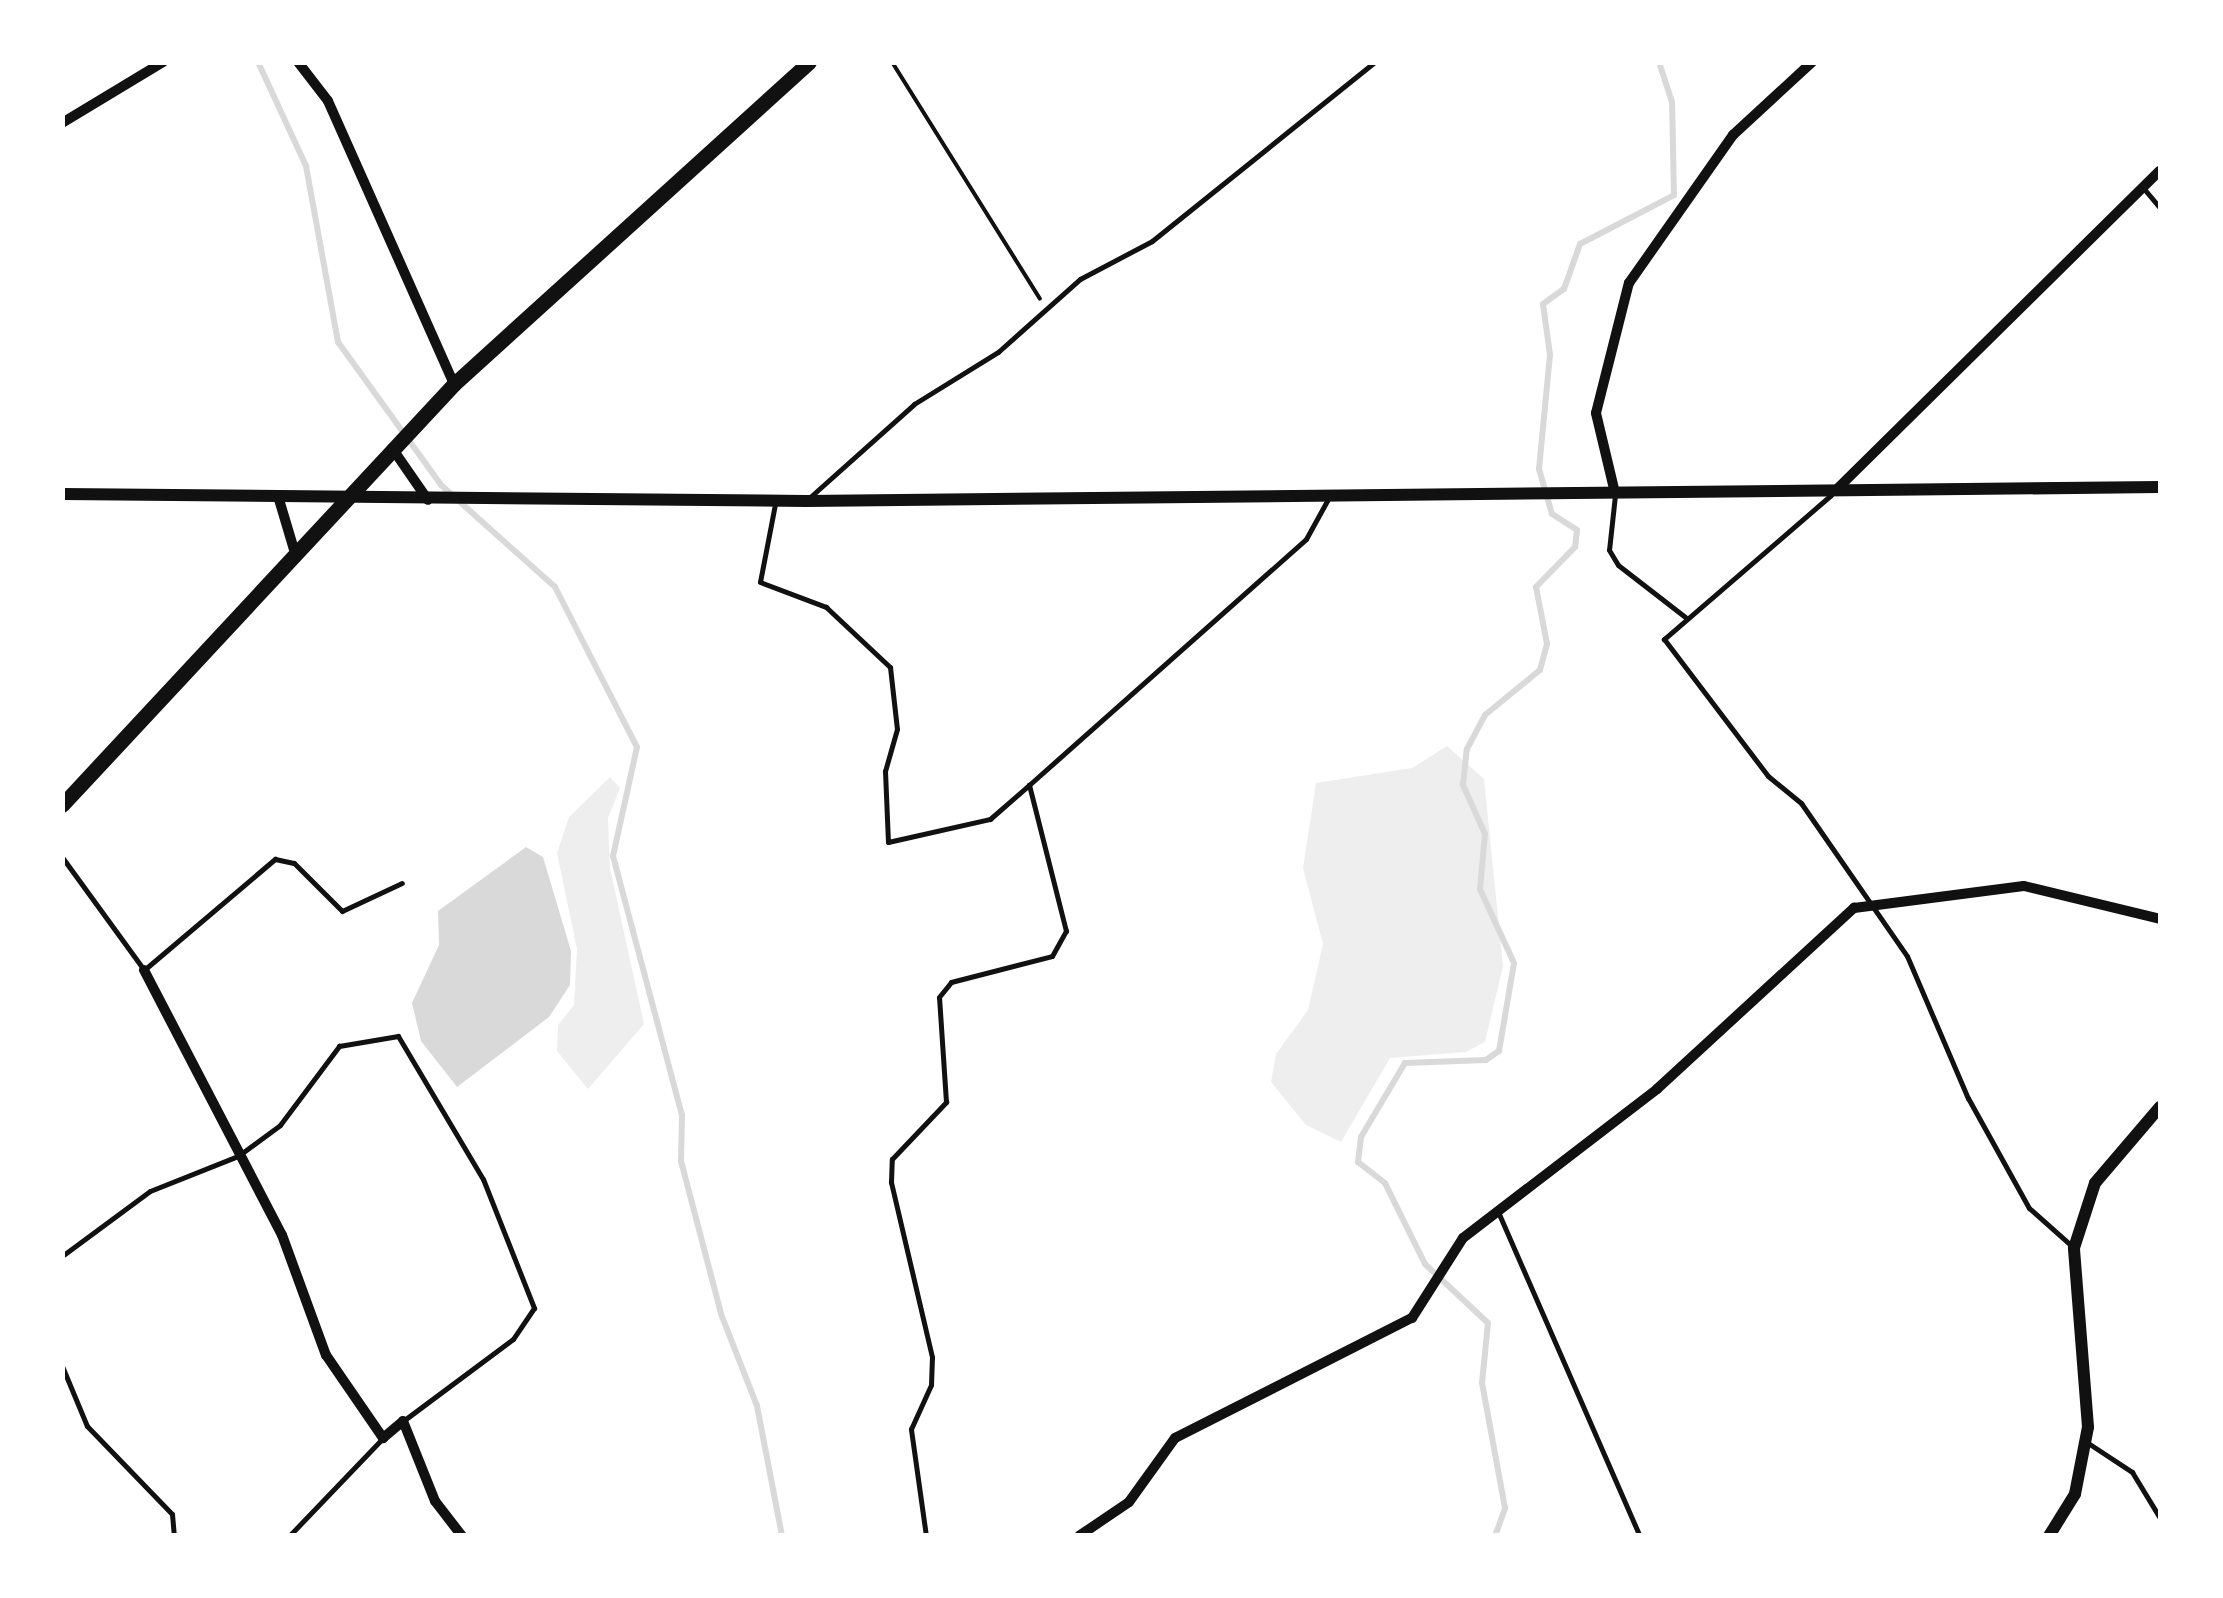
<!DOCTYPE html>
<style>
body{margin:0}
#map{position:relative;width:2223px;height:1598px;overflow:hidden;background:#fff;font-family:Lato,sans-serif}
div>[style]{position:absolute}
.green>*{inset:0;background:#eee}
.water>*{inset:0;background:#d9d9d9}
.stream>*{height:6px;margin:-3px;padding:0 3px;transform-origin:3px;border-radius:3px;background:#d9d9d9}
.path>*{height:4px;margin:-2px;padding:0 2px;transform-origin:2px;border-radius:2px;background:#111}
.service>*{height:5px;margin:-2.5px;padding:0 2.5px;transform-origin:2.5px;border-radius:2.5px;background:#111}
.minor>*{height:10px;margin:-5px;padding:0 5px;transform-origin:5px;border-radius:5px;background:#111}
.tertiary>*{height:12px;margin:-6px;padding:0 6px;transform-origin:6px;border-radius:6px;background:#111}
.secondary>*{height:15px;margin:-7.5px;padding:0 7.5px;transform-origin:7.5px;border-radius:7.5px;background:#111}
span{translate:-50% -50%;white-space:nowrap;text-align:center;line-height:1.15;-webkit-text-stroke:10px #fff;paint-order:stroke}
.frame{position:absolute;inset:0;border:65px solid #fff;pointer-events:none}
</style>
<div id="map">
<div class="green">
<i style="clip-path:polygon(1447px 746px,1484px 779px,1503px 966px,1485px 1042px,1466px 1052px,1390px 1058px,1341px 1142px,1306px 1125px,1271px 1082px,1276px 1054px,1308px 1010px,1323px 944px,1303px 868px,1316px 783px,1412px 768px)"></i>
<i style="clip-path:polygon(610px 777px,620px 788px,608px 818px,610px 868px,644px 1024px,588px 1089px,557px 1051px,558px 1025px,574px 1005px,577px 949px,557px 853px,569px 817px)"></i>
</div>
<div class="water">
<i style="clip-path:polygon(526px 847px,543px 857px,571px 951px,570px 985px,549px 1017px,457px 1087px,421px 1041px,412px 1003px,439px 945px,438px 911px)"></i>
</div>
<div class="stream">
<i style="left:258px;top:62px;width:115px;rotate:65.2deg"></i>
<i style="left:306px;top:166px;width:179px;rotate:79.7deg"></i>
<i style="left:338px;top:342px;width:176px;rotate:54.2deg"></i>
<i style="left:441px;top:485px;width:153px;rotate:41.8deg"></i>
<i style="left:555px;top:587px;width:180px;rotate:62.9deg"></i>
<i style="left:637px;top:747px;width:112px;rotate:102.4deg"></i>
<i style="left:613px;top:856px;width:268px;rotate:75.1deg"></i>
<i style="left:682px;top:1115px;width:46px;rotate:91.2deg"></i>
<i style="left:681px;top:1161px;width:158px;rotate:75.3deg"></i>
<i style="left:721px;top:1314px;width:99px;rotate:68.6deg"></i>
<i style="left:757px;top:1406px;width:132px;rotate:79.1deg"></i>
<i style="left:1495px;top:1536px;width:30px;rotate:-70deg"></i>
<i style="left:1505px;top:1508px;width:127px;rotate:-100.4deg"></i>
<i style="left:1482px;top:1383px;width:60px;rotate:-84.3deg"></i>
<i style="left:1488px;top:1323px;width:86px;rotate:-136.9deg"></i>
<i style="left:1425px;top:1264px;width:90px;rotate:-116.3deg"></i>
<i style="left:1385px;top:1183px;width:34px;rotate:-142deg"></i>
<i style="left:1358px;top:1162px;width:25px;rotate:-83deg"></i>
<i style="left:1361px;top:1137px;width:86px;rotate:-59.3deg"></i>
<i style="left:1405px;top:1063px;width:81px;rotate:-2.1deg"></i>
<i style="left:1486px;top:1060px;width:16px;rotate:-35deg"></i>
<i style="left:1499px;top:1051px;width:89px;rotate:-80.3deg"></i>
<i style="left:1514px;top:963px;width:81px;rotate:-114.7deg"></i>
<i style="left:1480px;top:889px;width:55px;rotate:-84.8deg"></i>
<i style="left:1485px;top:834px;width:54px;rotate:-114.2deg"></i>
<i style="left:1463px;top:785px;width:36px;rotate:-84deg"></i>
<i style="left:1467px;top:749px;width:38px;rotate:-62deg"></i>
<i style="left:1485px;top:715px;width:71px;rotate:-39.3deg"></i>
<i style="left:1540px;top:670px;width:27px;rotate:-75deg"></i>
<i style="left:1547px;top:644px;width:58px;rotate:-100.9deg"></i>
<i style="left:1536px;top:587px;width:56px;rotate:-45.7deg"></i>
<i style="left:1575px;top:547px;width:17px;rotate:-83deg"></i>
<i style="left:1577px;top:530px;width:30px;rotate:-147deg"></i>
<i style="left:1552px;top:514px;width:47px;rotate:-106.1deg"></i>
<i style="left:1539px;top:469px;width:115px;rotate:-84.5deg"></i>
<i style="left:1550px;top:355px;width:51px;rotate:-97.8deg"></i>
<i style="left:1543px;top:304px;width:26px;rotate:-36deg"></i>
<i style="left:1564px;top:289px;width:48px;rotate:-70.4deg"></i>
<i style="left:1580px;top:244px;width:106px;rotate:-27.5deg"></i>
<i style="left:1674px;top:195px;width:93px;rotate:-91.2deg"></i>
<i style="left:1672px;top:102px;width:42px;rotate:-108deg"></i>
</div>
<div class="path">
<i style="left:892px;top:62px;width:279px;rotate:58deg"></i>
</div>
<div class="service">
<i style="left:2145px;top:190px;width:23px;rotate:50deg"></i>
<i style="left:1615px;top:495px;width:55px;rotate:96.2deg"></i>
<i style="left:1609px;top:550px;width:17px;rotate:59deg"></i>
<i style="left:1618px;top:565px;width:85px;rotate:37.8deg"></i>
<i style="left:1831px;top:495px;width:221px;rotate:139.2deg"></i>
<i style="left:1664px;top:639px;width:172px;rotate:52.8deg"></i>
<i style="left:1768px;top:776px;width:43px;rotate:39.3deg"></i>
<i style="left:1801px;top:803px;width:186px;rotate:55.3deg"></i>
<i style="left:1907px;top:956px;width:155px;rotate:66.8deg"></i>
<i style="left:1968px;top:1098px;width:126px;rotate:61deg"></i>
<i style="left:2029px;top:1208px;width:57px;rotate:41.5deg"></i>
<i style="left:809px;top:498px;width:141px;rotate:-41.8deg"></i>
<i style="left:914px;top:404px;width:99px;rotate:-31.8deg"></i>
<i style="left:998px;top:352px;width:110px;rotate:-41.7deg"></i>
<i style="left:1080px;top:279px;width:81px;rotate:-27.8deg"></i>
<i style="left:1152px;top:241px;width:286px;rotate:-38.8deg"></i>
<i style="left:775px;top:504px;width:79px;rotate:100.9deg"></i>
<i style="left:760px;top:582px;width:71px;rotate:20.7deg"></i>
<i style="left:826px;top:607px;width:88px;rotate:43.2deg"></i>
<i style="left:890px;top:667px;width:62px;rotate:83.6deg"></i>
<i style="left:897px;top:729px;width:44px;rotate:105.9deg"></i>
<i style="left:885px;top:771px;width:71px;rotate:87.6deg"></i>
<i style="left:888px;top:842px;width:105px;rotate:-12.7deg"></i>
<i style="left:990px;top:819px;width:52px;rotate:-41.1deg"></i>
<i style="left:62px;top:857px;width:140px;rotate:54deg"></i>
<i style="left:144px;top:970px;width:172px;rotate:-40.3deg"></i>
<i style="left:275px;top:859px;width:19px;rotate:12deg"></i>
<i style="left:294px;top:863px;width:68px;rotate:45deg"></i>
<i style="left:342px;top:911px;width:66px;rotate:-25deg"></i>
<i style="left:1499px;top:1214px;width:352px;rotate:66.4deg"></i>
<i style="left:62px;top:1256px;width:109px;rotate:-36.5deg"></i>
<i style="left:150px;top:1191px;width:95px;rotate:-21.7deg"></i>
<i style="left:238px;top:1156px;width:52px;rotate:-36.4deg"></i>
<i style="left:280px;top:1125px;width:99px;rotate:-53.2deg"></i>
<i style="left:339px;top:1046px;width:60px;rotate:-9.6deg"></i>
<i style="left:398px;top:1036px;width:166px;rotate:59.3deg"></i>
<i style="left:483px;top:1179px;width:139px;rotate:68.4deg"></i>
<i style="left:534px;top:1308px;width:37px;rotate:124deg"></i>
<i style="left:513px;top:1339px;width:137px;rotate:143.3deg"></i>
<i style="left:62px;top:1366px;width:65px;rotate:67.4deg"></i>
<i style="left:87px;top:1426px;width:122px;rotate:46deg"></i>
<i style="left:172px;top:1514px;width:22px;rotate:85deg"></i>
<i style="left:2088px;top:1443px;width:53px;rotate:33.4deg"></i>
<i style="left:2132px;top:1472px;width:54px;rotate:58.7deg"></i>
<i style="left:289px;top:1536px;width:136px;rotate:-46.2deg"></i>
<i style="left:926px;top:1536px;width:108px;rotate:-98deg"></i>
<i style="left:911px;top:1429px;width:48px;rotate:-65.6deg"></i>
<i style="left:931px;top:1385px;width:28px;rotate:-88deg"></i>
<i style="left:932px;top:1357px;width:180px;rotate:-103.2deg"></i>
<i style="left:891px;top:1182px;width:23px;rotate:-88deg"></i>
<i style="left:892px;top:1159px;width:79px;rotate:-46.5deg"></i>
<i style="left:946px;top:1102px;width:105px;rotate:-93.8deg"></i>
<i style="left:939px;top:997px;width:19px;rotate:-51deg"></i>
<i style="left:951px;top:982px;width:104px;rotate:-14.4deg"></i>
<i style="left:1052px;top:956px;width:29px;rotate:-61deg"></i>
<i style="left:1066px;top:931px;width:151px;rotate:-104.2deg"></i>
<i style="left:1029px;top:785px;width:370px;rotate:-41.6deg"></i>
<i style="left:1306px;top:539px;width:46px;rotate:-61.2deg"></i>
</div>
<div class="minor">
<i style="left:298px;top:62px;width:49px;rotate:52.4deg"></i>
<i style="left:328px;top:101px;width:310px;rotate:66deg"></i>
<i style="left:62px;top:123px;width:118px;rotate:-31.1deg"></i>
<i style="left:392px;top:448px;width:63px;rotate:55.3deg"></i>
<i style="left:1837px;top:489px;width:453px;rotate:-44.6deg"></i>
<i style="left:1615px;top:493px;width:82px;rotate:-103.4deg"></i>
<i style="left:1596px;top:413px;width:134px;rotate:-75.8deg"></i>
<i style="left:1629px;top:283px;width:181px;rotate:-54.9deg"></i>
<i style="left:1733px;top:135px;width:108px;rotate:-42.7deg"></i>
<i style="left:278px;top:496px;width:59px;rotate:73.4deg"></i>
<i style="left:144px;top:970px;width:299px;rotate:62.5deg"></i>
<i style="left:282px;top:1235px;width:128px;rotate:69.9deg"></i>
<i style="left:326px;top:1355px;width:101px;rotate:55.5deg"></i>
<i style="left:383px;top:1438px;width:26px;rotate:-40deg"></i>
<i style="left:403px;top:1421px;width:86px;rotate:68.2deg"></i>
<i style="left:435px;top:1501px;width:44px;rotate:52.4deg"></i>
<i style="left:1079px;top:1536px;width:60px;rotate:-34.2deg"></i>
<i style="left:1129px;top:1502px;width:79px;rotate:-54.3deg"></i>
<i style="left:1175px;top:1438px;width:266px;rotate:-26.9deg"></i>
<i style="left:1412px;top:1318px;width:95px;rotate:-57.5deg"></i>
<i style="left:1463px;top:1238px;width:245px;rotate:-37.5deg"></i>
<i style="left:1657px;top:1089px;width:268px;rotate:-42.6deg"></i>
<i style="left:1854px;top:908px;width:171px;rotate:-7.4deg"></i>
<i style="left:2024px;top:886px;width:140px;rotate:13.6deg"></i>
</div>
<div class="tertiary">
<i style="left:62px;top:494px;width:744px;rotate:0.54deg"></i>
<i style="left:806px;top:501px;width:1354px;rotate:-0.59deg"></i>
<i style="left:2049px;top:1536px;width:49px;rotate:-58.2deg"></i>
<i style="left:2075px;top:1494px;width:68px;rotate:-79deg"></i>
<i style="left:2088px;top:1427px;width:180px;rotate:-94.5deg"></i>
<i style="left:2074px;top:1248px;width:68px;rotate:-72.1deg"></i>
<i style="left:2095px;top:1183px;width:100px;rotate:-49.5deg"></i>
</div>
<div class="secondary">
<i style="left:62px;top:805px;width:575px;rotate:-47.04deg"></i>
<i style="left:454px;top:384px;width:479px;rotate:-42.2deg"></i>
</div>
<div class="frame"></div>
</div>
